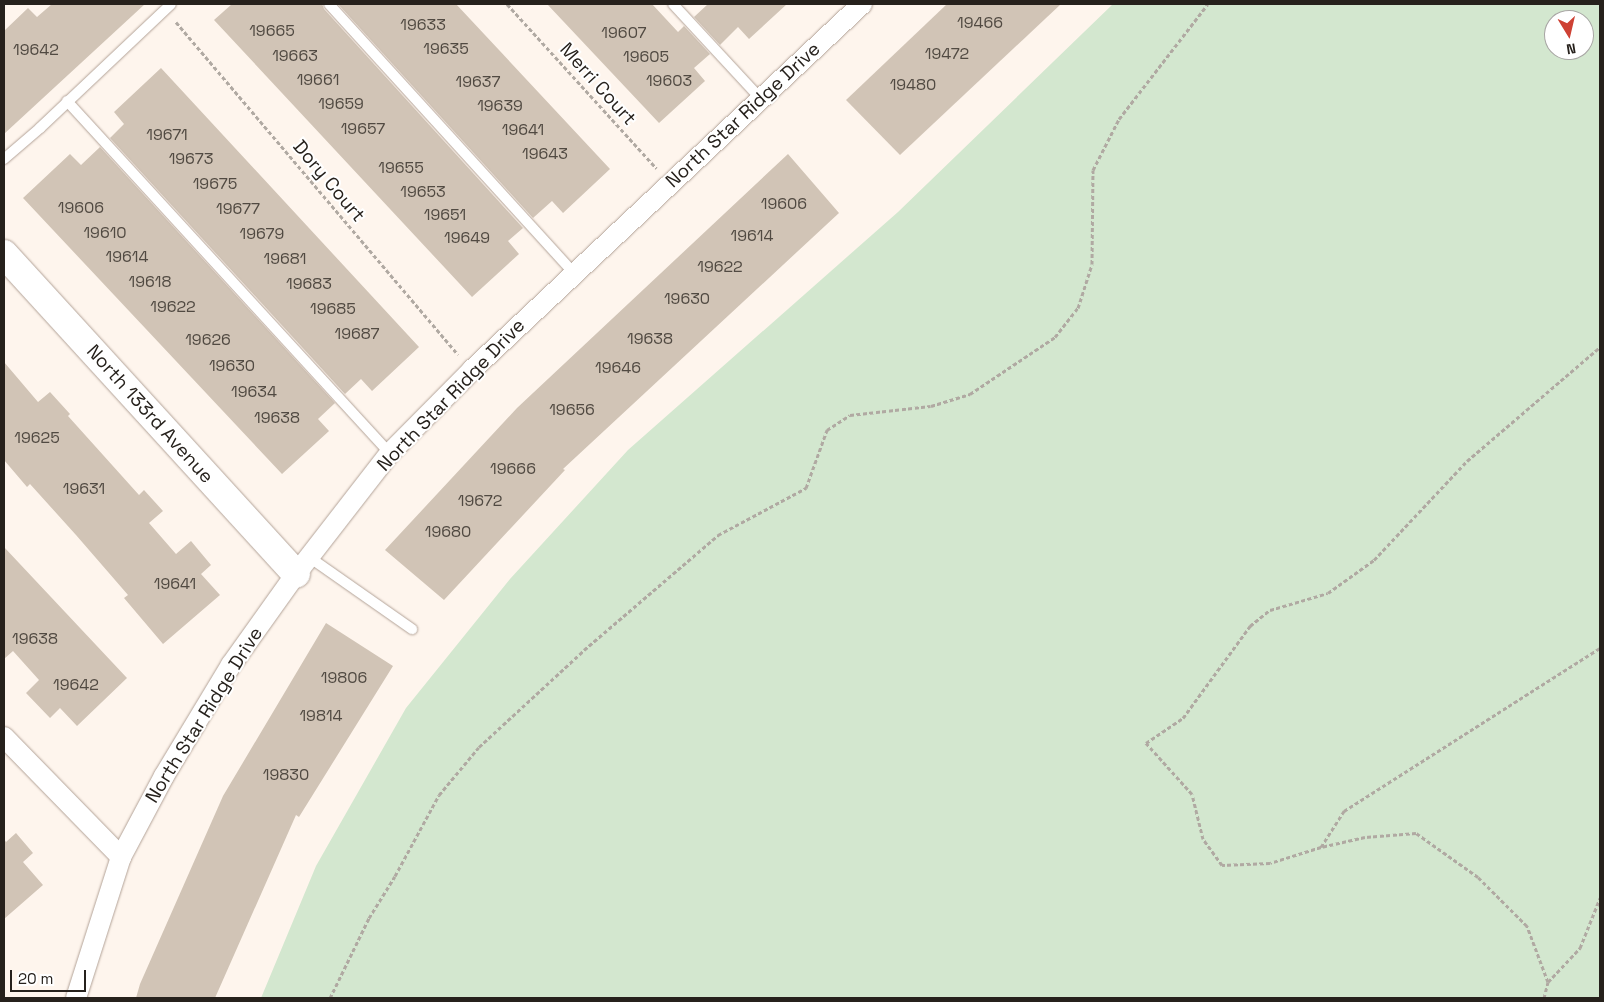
<!DOCTYPE html>
<style>
body{margin:0}
#map{position:relative;width:1604px;height:1002px;overflow:hidden;background:#fef5ed;font-family:"Space Grotesk",sans-serif}
div>[style]{position:absolute}
.green>*{inset:0;background:#d3e7cf}
.building>*{inset:0;background:#d1c4b6}
.path>*{height:3px;margin-top:-1.5px;transform-origin:0;background:repeating-linear-gradient(90deg,#b0a9a2 0 4px,transparent 0 6.5px)}
.roads{filter:drop-shadow(0 0 1px #b3a398) drop-shadow(0 0 1px #b3a398)}
.lane>*{height:10px;margin:-5px;padding:0 5px;transform-origin:5px;border-radius:5px;background:#fff}
.street>*{height:20px;margin:-10px;padding:0 10px;transform-origin:10px;border-radius:10px;background:#fff}
.secondary>*{height:28px;margin:-14px;padding:0 14px;transform-origin:14px;border-radius:14px;background:#fff}
span{translate:-50% -50%;white-space:nowrap;text-align:center;line-height:1.15;-webkit-text-stroke:4px #fff;paint-order:stroke}
.number-label{font-size:16px;color:#514a42}
.number-label span{-webkit-text-stroke-width:0}
.street-label{font-size:19px;color:#26211c}
.frame{position:absolute;inset:0;border:5px solid #26211c;pointer-events:none}
.north{position:absolute;left:1544px;top:10px;width:50px;height:50px;box-sizing:border-box;background:#fff;border:1px solid #a8a6a4;border-radius:50%;rotate:171deg;font-size:14px;font-weight:700;line-height:20px;text-align:center;color:#26211c}
.north::after{content:'';display:block;margin:auto;width:18px;height:22px;background:#ce4134;clip-path:polygon(50% 0,100% 100%,50% 72%,0 100%)}
.scale{position:absolute;left:10px;top:970px;width:76px;height:22px;box-sizing:border-box;border:2px solid #26211c;border-top:0;padding-left:6px;font-size:15px;line-height:18px;white-space:nowrap;color:#26211c;-webkit-text-stroke:4px #fff;paint-order:stroke}
</style>
<div id="map">
<div class="green">
<i style="clip-path:polygon(evenodd,1113px 4px,1600px 4px,1600px 998px,261px 998px,316px 866px,406px 708px,510px 579px,628px 450px,898px 212px,1113px 4px,1554px 20px,1584px 20px,1584px 50px,1554px 50px,1554px 20px)"></i>
</div>
<div class="building">
<i style="clip-path:polygon(52px 4px,145px 4px,4px 134px,4px 31px,28px 8px,37px 17px)"></i>
<i style="clip-path:polygon(232px 4px,322px 4px,324px 9px,523px 228px,508px 241px,519px 254px,472px 297px,214px 20px)"></i>
<i style="clip-path:polygon(338px 4px,456px 4px,610px 169px,563px 213px,552px 201px,533px 218px)"></i>
<i style="clip-path:polygon(547px 4px,652px 4px,678px 32px,684px 26px,710px 54px,694px 68px,705px 81px,659px 123px)"></i>
<i style="clip-path:polygon(708px 4px,787px 4px,749px 39px,738px 27px,720px 45px,694px 17px)"></i>
<i style="clip-path:polygon(947px 4px,1061px 4px,900px 155px,846px 100px)"></i>
<i style="clip-path:polygon(161px 68px,419px 347px,372px 391px,361px 379px,345px 394px,110px 138px,124px 124px,114px 112px)"></i>
<i style="clip-path:polygon(100px 147px,335px 403px,318px 419px,329px 431px,282px 474px,23px 198px,70px 154px,81px 165px)"></i>
<i style="clip-path:polygon(788px 154px,839px 213px,563px 469px,565px 470px,444px 600px,385px 550px,517px 408px)"></i>
<i style="clip-path:polygon(4px 362px,38px 402px,50px 392px,70px 414px,68px 416px,139px 495px,144px 490px,163px 511px,149px 523px,176px 554px,191px 541px,211px 565px,201px 574px,220px 595px,163px 644px,124px 598px,128px 595px,76px 535px,30px 484px,27px 487px,4px 460px)"></i>
<i style="clip-path:polygon(4px 547px,127px 678px,77px 726px,60px 708px,50px 718px,26px 693px,39px 680px,13px 651px,4px 659px)"></i>
<i style="clip-path:polygon(326px 623px,393px 666px,299px 817px,296px 815px,215px 998px,136px 998px,140px 984px,223px 796px)"></i>
<i style="clip-path:polygon(16px 833px,33px 853px,23px 862px,43px 885px,4px 919px,4px 839px,6px 842px)"></i>
</div>
<div class="path">
<i style="left:507px;top:4px;width:222px;rotate:47.7deg"></i>
<i style="left:176px;top:22px;width:436px;rotate:49.7deg"></i>
<i style="left:1321px;top:847px;width:43px;rotate:-57.4deg"></i>
<i style="left:1344px;top:811px;width:303px;rotate:-32.5deg"></i>
<i style="left:1548px;top:982px;width:47px;rotate:-46.7deg"></i>
<i style="left:1580px;top:948px;width:54px;rotate:-68.2deg"></i>
<i style="left:330px;top:998px;width:89px;rotate:-64deg"></i>
<i style="left:369px;top:918px;width:49px;rotate:-58.2deg"></i>
<i style="left:395px;top:876px;width:92px;rotate:-61.5deg"></i>
<i style="left:439px;top:795px;width:62px;rotate:-50.2deg"></i>
<i style="left:479px;top:747px;width:143px;rotate:-42.7deg"></i>
<i style="left:584px;top:650px;width:177px;rotate:-40.6deg"></i>
<i style="left:718px;top:535px;width:100px;rotate:-28.1deg"></i>
<i style="left:806px;top:488px;width:62px;rotate:-70.1deg"></i>
<i style="left:827px;top:430px;width:27px;rotate:-33deg"></i>
<i style="left:850px;top:415px;width:81px;rotate:-6.3deg"></i>
<i style="left:931px;top:406px;width:41px;rotate:-17.1deg"></i>
<i style="left:970px;top:394px;width:102px;rotate:-33.8deg"></i>
<i style="left:1055px;top:337px;width:37px;rotate:-52deg"></i>
<i style="left:1078px;top:308px;width:46px;rotate:-72.3deg"></i>
<i style="left:1092px;top:264px;width:94px;rotate:-89.4deg"></i>
<i style="left:1093px;top:170px;width:57px;rotate:-63deg"></i>
<i style="left:1119px;top:119px;width:145px;rotate:-52.3deg"></i>
<i style="left:1544px;top:998px;width:16px;rotate:-76deg"></i>
<i style="left:1548px;top:982px;width:60px;rotate:-110.6deg"></i>
<i style="left:1527px;top:926px;width:69px;rotate:-135deg"></i>
<i style="left:1478px;top:877px;width:76px;rotate:-144.6deg"></i>
<i style="left:1416px;top:833px;width:51px;rotate:175.5deg"></i>
<i style="left:1365px;top:837px;width:45px;rotate:167.2deg"></i>
<i style="left:1321px;top:847px;width:53px;rotate:162.6deg"></i>
<i style="left:1270px;top:863px;width:48px;rotate:177.6deg"></i>
<i style="left:1222px;top:865px;width:32px;rotate:-126deg"></i>
<i style="left:1203px;top:839px;width:46px;rotate:-103.7deg"></i>
<i style="left:1192px;top:794px;width:69px;rotate:-132deg"></i>
<i style="left:1146px;top:743px;width:45px;rotate:-34deg"></i>
<i style="left:1183px;top:718px;width:114px;rotate:-53.9deg"></i>
<i style="left:1250px;top:626px;width:26px;rotate:-39deg"></i>
<i style="left:1270px;top:610px;width:60px;rotate:-16.3deg"></i>
<i style="left:1328px;top:593px;width:57px;rotate:-35.7deg"></i>
<i style="left:1374px;top:560px;width:136px;rotate:-46.8deg"></i>
<i style="left:1467px;top:461px;width:175px;rotate:-40.6deg"></i>
</div>
<div class="roads">
<div class="lane">
<i style="left:329px;top:4px;width:364px;rotate:47.7deg"></i>
<i style="left:673px;top:4px;width:128px;rotate:47.2deg"></i>
<i style="left:67px;top:101px;width:478px;rotate:47.5deg"></i>
<i style="left:4px;top:159px;width:48px;rotate:-40.7deg"></i>
<i style="left:40px;top:128px;width:180px;rotate:-43.4deg"></i>
<i style="left:309px;top:557px;width:126px;rotate:35deg"></i>
</div>
<div class="street">
<i style="left:4px;top:737px;width:168px;rotate:45.7deg"></i>
<i style="left:76px;top:998px;width:148px;rotate:-72.3deg"></i>
<i style="left:121px;top:857px;width:92px;rotate:-62deg"></i>
<i style="left:164px;top:776px;width:130px;rotate:-58.9deg"></i>
<i style="left:231px;top:665px;width:112px;rotate:-54.5deg"></i>
<i style="left:296px;top:574px;width:153px;rotate:-52.2deg"></i>
<i style="left:390px;top:453px;width:117px;rotate:-45.3deg"></i>
<i style="left:472px;top:370px;width:535px;rotate:-43.18deg"></i>
</div>
<div class="secondary">
<i style="left:4px;top:254px;width:433px;rotate:47.6deg"></i>
</div>
</div>
<div class="number-label">
<span style="left:980px;top:23px">19466</span>
<span style="left:423px;top:25px">19633</span>
<span style="left:272px;top:31px">19665</span>
<span style="left:624px;top:33px">19607</span>
<span style="left:446px;top:49px">19635</span>
<span style="left:36px;top:50px">19642</span>
<span style="left:947px;top:54px">19472</span>
<span style="left:295px;top:56px">19663</span>
<span style="left:646px;top:57px">19605</span>
<span style="left:318px;top:80px">19661</span>
<span style="left:669px;top:81px">19603</span>
<span style="left:478px;top:82px">19637</span>
<span style="left:913px;top:85px">19480</span>
<span style="left:341px;top:104px">19659</span>
<span style="left:500px;top:106px">19639</span>
<span style="left:363px;top:129px">19657</span>
<span style="left:523px;top:130px">19641</span>
<span style="left:167px;top:135px">19671</span>
<span style="left:545px;top:154px">19643</span>
<span style="left:191px;top:159px">19673</span>
<span style="left:401px;top:168px">19655</span>
<span style="left:215px;top:184px">19675</span>
<span style="left:423px;top:192px">19653</span>
<span style="left:784px;top:204px">19606</span>
<span style="left:81px;top:208px">19606</span>
<span style="left:238px;top:209px">19677</span>
<span style="left:445px;top:215px">19651</span>
<span style="left:105px;top:233px">19610</span>
<span style="left:262px;top:234px">19679</span>
<span style="left:752px;top:236px">19614</span>
<span style="left:467px;top:238px">19649</span>
<span style="left:127px;top:257px">19614</span>
<span style="left:285px;top:259px">19681</span>
<span style="left:720px;top:267px">19622</span>
<span style="left:150px;top:282px">19618</span>
<span style="left:309px;top:284px">19683</span>
<span style="left:687px;top:299px">19630</span>
<span style="left:173px;top:307px">19622</span>
<span style="left:333px;top:309px">19685</span>
<span style="left:357px;top:334px">19687</span>
<span style="left:650px;top:339px">19638</span>
<span style="left:208px;top:340px">19626</span>
<span style="left:232px;top:366px">19630</span>
<span style="left:618px;top:368px">19646</span>
<span style="left:254px;top:392px">19634</span>
<span style="left:572px;top:410px">19656</span>
<span style="left:277px;top:418px">19638</span>
<span style="left:37px;top:438px">19625</span>
<span style="left:513px;top:469px">19666</span>
<span style="left:84px;top:489px">19631</span>
<span style="left:480px;top:501px">19672</span>
<span style="left:448px;top:532px">19680</span>
<span style="left:175px;top:584px">19641</span>
<span style="left:35px;top:639px">19638</span>
<span style="left:344px;top:678px">19806</span>
<span style="left:76px;top:685px">19642</span>
<span style="left:321px;top:716px">19814</span>
<span style="left:286px;top:775px">19830</span>
</div>
<div class="street-label">
<span style="left:598px;top:84px;rotate:48deg">Merri Court</span>
<span style="left:743px;top:115px;rotate:-43deg">North Star Ridge Drive</span>
<span style="left:329px;top:181px;rotate:50deg">Dory Court</span>
<span style="left:451px;top:395px;rotate:-46deg">North Star Ridge Drive</span>
<span style="left:150px;top:414px;rotate:48deg">North 133rd Avenue</span>
<span style="left:204px;top:715px;rotate:-58deg">North Star Ridge Drive</span>
</div>
<div class="frame"></div>
<div class="north">N</div>
<div class="scale">20 m</div>
</div>
